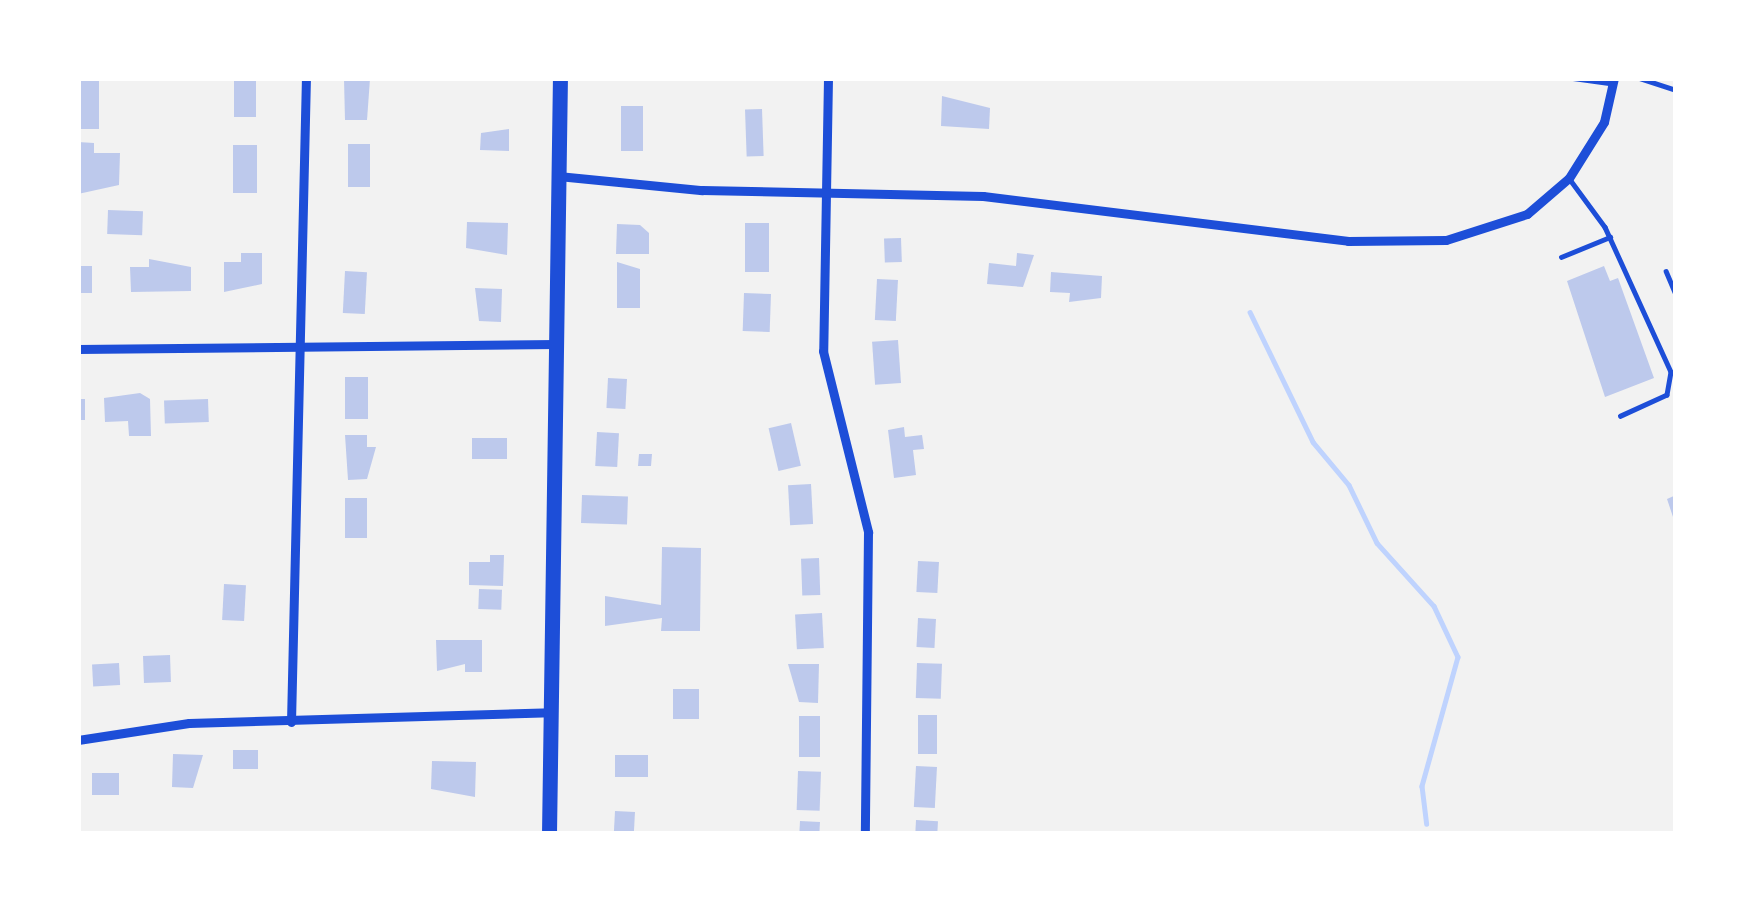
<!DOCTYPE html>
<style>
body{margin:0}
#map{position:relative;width:1754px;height:912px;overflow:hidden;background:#f2f2f2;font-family:Lato,sans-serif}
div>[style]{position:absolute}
.stream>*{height:4.5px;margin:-2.25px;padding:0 2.25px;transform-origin:2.25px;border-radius:2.25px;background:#bfd3fe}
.building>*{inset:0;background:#bdc9ec;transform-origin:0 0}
.service>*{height:4.5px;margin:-2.25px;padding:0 2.25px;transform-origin:2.25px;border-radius:2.25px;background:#1d4ed8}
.minor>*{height:9px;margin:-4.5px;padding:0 4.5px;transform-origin:4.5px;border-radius:4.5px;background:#1d4ed8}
.primary>*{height:15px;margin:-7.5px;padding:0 7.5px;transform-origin:7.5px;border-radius:7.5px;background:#1d4ed8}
span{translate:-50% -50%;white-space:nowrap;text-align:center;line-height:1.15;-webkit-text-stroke:9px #fff;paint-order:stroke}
.frame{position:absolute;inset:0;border:81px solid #fff;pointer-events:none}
</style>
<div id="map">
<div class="stream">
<i style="left:1250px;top:312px;width:144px;rotate:64.1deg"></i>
<i style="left:1313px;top:442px;width:56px;rotate:50.1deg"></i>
<i style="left:1349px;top:485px;width:64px;rotate:64.2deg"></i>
<i style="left:1377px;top:543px;width:85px;rotate:47.9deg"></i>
<i style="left:1434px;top:606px;width:56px;rotate:64.8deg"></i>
<i style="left:1458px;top:657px;width:134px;rotate:105.6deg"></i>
<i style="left:1422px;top:786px;width:38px;rotate:83deg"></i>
</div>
<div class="building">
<i style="left:78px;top:78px;width:21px;height:51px"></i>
<i style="left:234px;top:78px;width:22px;height:39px"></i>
<i style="clip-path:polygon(344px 79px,370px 79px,367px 120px,345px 120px)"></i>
<i style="clip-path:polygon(942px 96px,990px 108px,989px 129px,941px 126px)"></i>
<i style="left:621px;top:106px;width:22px;height:45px"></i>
<i style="left:762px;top:109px;width:47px;height:17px;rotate:88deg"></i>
<i style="clip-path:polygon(509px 129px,509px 151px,480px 150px,481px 133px)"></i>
<i style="clip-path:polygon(78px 142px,94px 143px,94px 153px,120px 153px,119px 185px,78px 194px)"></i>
<i style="left:348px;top:144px;width:22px;height:43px"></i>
<i style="left:233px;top:145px;width:24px;height:48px"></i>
<i style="left:108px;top:210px;width:35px;height:24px;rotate:2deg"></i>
<i style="clip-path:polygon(467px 222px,508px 223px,507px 255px,466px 248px)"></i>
<i style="left:745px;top:223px;width:24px;height:49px"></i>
<i style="clip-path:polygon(617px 224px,640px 225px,649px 233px,649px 254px,616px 254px)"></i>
<i style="left:901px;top:238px;width:24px;height:17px;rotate:88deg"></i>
<i style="clip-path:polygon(241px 253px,262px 253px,262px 284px,224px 292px,224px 262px,241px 262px)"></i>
<i style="clip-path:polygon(1017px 253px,1034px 255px,1023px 287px,987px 284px,989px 263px,1016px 266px)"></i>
<i style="clip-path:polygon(149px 259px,191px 267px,191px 291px,131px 292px,130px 267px,149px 267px)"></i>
<i style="clip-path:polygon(617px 262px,640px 269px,640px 308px,617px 308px)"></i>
<i style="left:78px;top:266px;width:14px;height:27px"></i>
<i style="clip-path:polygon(1604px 266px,1610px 281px,1618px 278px,1654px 378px,1605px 397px,1567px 281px)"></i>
<i style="left:345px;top:271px;width:22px;height:42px;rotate:3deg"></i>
<i style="clip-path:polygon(1051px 272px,1102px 276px,1101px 298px,1069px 302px,1070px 293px,1050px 292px)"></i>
<i style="left:877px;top:279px;width:21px;height:41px;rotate:3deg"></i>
<i style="clip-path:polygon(475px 288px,502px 289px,501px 322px,479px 321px)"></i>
<i style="left:744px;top:293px;width:27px;height:38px;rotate:2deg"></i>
<i style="left:898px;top:340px;width:43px;height:26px;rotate:86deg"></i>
<i style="left:345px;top:377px;width:23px;height:42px"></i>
<i style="left:608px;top:378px;width:19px;height:30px;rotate:3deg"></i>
<i style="clip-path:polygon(140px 393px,150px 399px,151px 436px,129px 436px,128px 421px,105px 422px,104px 398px)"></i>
<i style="left:78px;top:399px;width:7px;height:21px"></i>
<i style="left:208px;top:399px;width:23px;height:44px;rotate:88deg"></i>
<i style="left:791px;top:423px;width:44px;height:23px;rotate:77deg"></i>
<i style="clip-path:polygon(904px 427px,905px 437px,922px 435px,924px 449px,913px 450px,916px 475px,894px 478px,888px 430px)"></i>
<i style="left:597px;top:432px;width:22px;height:34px;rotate:3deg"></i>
<i style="clip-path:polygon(345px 435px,367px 435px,367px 447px,376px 447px,367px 479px,348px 480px)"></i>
<i style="left:507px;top:438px;width:21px;height:35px;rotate:90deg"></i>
<i style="clip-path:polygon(639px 454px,652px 454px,651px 466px,638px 466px)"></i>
<i style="left:811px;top:484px;width:40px;height:23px;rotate:87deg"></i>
<i style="left:582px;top:495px;width:46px;height:28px;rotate:2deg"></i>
<i style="clip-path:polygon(1676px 495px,1676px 523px,1675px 523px,1667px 499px)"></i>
<i style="left:345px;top:498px;width:22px;height:40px"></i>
<i style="clip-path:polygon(662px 547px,701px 548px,700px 631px,661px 631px,662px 618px,605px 626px,605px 596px,661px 605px)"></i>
<i style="clip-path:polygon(490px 555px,504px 555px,503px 586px,469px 585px,469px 562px,490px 562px)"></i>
<i style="left:819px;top:558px;width:37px;height:18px;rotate:88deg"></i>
<i style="left:918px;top:561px;width:21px;height:31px;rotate:3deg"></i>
<i style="left:224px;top:584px;width:22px;height:36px;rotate:3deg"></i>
<i style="left:479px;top:589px;width:23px;height:20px;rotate:2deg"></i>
<i style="left:822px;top:613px;width:35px;height:27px;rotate:87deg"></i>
<i style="left:918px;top:618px;width:18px;height:29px;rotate:3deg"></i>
<i style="clip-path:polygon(436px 640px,482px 640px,482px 672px,465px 672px,465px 664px,437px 671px)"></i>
<i style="left:170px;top:655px;width:27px;height:27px;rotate:88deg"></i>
<i style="left:119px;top:663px;width:22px;height:27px;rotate:87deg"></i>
<i style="left:917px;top:663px;width:25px;height:35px;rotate:2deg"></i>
<i style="clip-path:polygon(788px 664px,819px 664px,818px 703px,799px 702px)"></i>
<i style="left:673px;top:689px;width:26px;height:30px"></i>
<i style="left:918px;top:715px;width:19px;height:39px"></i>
<i style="left:799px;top:716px;width:21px;height:41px"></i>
<i style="left:233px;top:750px;width:25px;height:19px"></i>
<i style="clip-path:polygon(173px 754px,203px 755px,193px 788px,172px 787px)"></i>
<i style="left:615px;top:755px;width:33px;height:22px"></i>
<i style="clip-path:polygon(432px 761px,476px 762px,475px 797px,431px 789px)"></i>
<i style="left:916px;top:766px;width:21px;height:41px;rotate:3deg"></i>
<i style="left:798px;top:771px;width:23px;height:39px;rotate:2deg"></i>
<i style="left:92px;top:773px;width:27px;height:22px"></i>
<i style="left:615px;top:811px;width:20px;height:23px;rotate:3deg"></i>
<i style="left:916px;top:820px;width:22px;height:14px;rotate:3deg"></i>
<i style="left:800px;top:821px;width:20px;height:13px;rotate:3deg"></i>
</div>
<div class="service">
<i style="left:1573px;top:78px;width:36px;rotate:8deg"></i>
<i style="left:1639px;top:78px;width:39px;rotate:18deg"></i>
<i style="left:1569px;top:178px;width:61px;rotate:53.7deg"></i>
<i style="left:1605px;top:227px;width:159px;rotate:65.5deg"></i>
<i style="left:1671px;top:372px;width:23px;rotate:100deg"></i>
<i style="left:1667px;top:395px;width:51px;rotate:155.5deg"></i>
<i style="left:1561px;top:257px;width:53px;rotate:-22.2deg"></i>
<i style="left:1666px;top:271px;width:25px;rotate:67deg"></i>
</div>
<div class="minor">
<i style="left:828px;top:78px;width:273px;rotate:91deg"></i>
<i style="left:823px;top:351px;width:187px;rotate:76deg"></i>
<i style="left:868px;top:532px;width:302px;rotate:90.6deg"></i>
<i style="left:558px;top:176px;width:145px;rotate:5.6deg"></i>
<i style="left:702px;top:190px;width:281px;rotate:1.2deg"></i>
<i style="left:983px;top:196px;width:368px;rotate:7deg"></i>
<i style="left:1348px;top:241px;width:98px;rotate:-0.6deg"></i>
<i style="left:1446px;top:240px;width:85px;rotate:-17.8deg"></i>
<i style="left:1527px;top:214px;width:55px;rotate:-40.6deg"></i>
<i style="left:1569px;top:178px;width:66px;rotate:-58deg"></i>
<i style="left:1604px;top:122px;width:45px;rotate:-77.2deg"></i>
<i style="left:78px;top:349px;width:478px;rotate:-0.6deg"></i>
<i style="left:291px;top:722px;width:644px;rotate:-88.67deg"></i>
<i style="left:78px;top:740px;width:112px;rotate:-8.7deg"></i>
<i style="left:189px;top:723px;width:362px;rotate:-1.7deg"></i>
</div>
<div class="primary">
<i style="left:549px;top:834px;width:756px;rotate:-89.17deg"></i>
</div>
<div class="frame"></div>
</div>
